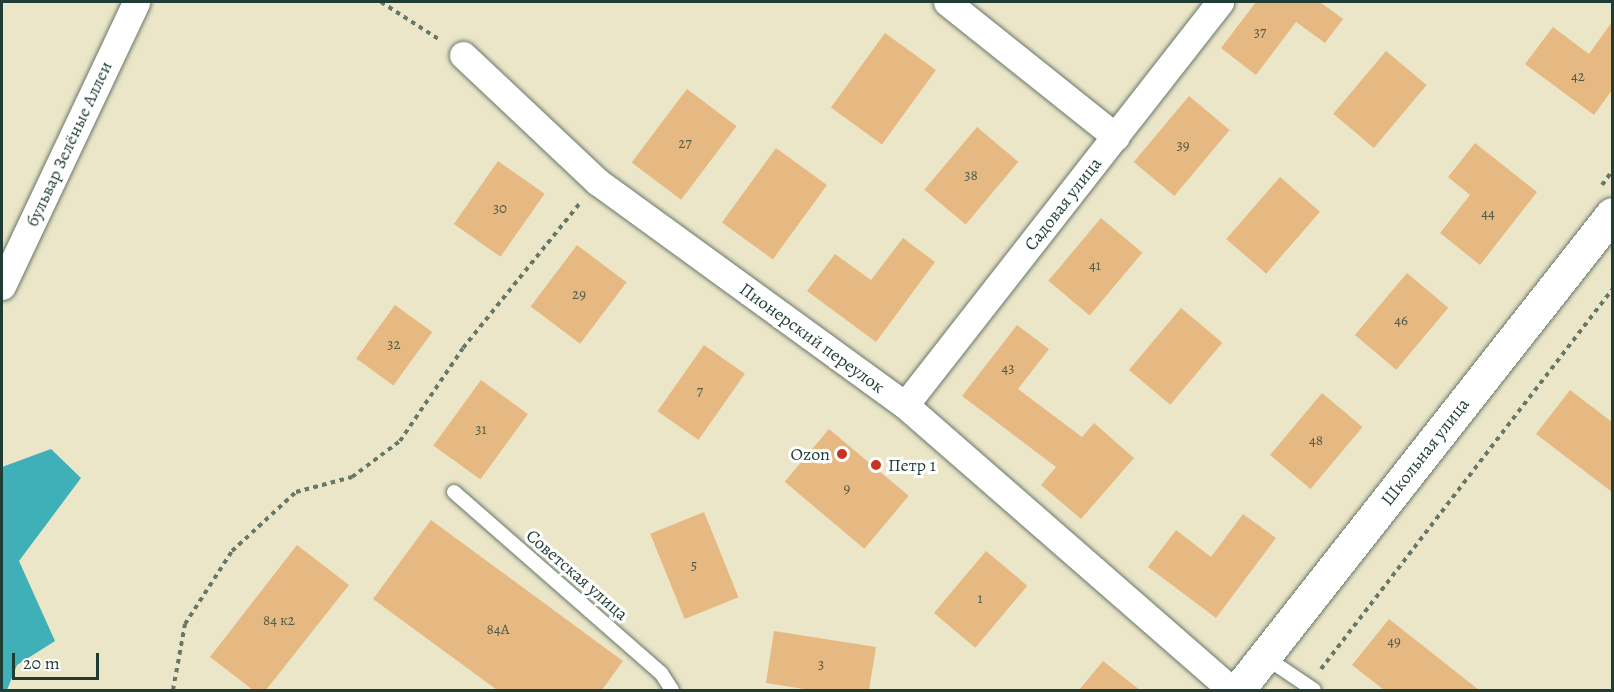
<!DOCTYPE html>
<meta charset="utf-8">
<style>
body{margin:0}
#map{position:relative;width:1614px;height:692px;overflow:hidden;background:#ece6c9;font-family:Alegreya,serif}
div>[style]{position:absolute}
.water>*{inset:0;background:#3fb0b7}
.building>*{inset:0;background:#e7b982;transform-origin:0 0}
.path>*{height:4px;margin-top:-2px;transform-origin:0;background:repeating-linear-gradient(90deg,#677868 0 4.5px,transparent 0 9px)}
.roads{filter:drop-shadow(0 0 2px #677868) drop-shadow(0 0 2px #677868)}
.service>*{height:14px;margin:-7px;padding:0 7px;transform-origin:7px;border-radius:7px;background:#fff}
.minor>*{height:27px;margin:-13.5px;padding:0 13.5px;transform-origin:13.5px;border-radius:13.5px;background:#fff}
.tertiary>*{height:33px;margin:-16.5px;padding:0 16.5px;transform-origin:16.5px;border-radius:16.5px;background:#fff}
.dots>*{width:16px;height:16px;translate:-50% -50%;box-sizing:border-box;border:3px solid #fff;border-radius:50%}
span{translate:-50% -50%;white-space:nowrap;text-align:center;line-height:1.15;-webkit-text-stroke:6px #fff;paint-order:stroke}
.number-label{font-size:15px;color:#515c48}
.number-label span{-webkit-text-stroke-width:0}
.street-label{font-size:18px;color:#1f3d34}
.poi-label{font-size:18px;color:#1f3d34}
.right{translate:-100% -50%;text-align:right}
.left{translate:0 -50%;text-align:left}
.frame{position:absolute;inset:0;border:3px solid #1f3d34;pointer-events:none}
.scale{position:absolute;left:12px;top:653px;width:87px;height:27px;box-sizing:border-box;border:3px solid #1f3d34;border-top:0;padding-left:8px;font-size:18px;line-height:21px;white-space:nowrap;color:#1f3d34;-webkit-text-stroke:4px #fff;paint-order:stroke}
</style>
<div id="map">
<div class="water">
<i style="clip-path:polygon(51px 449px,81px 478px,19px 561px,55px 641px,17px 665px,7px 690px,2px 690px,2px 467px)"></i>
</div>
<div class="building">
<i style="clip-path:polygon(1256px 2px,1320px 2px,1343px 19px,1325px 43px,1296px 22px,1256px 75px,1221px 48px)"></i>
<i style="clip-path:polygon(1612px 22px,1612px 90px,1594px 115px,1525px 64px,1553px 27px,1589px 54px)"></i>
<i style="left:885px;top:33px;width:63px;height:92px;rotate:36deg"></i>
<i style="left:1386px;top:51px;width:53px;height:82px;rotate:40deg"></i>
<i style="left:687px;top:89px;width:62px;height:92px;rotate:37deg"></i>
<i style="left:1189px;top:96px;width:53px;height:86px;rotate:40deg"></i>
<i style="left:977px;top:127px;width:54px;height:82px;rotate:40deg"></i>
<i style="clip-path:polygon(1475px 143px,1537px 192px,1480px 265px,1440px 233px,1470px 195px,1448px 177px)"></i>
<i style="left:776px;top:148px;width:63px;height:92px;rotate:36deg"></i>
<i style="left:498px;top:161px;width:57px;height:77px;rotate:35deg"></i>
<i style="left:1280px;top:177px;width:53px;height:82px;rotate:41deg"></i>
<i style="left:1101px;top:218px;width:54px;height:82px;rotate:40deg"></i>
<i style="clip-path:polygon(903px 238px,935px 262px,876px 342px,807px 291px,835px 254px,871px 280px)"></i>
<i style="left:577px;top:245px;width:62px;height:77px;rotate:37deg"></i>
<i style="left:1407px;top:273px;width:54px;height:81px;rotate:40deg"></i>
<i style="left:395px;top:305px;width:46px;height:66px;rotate:36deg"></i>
<i style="left:1181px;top:308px;width:54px;height:81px;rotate:40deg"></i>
<i style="clip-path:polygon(1017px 325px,1049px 349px,1018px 389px,1082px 437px,1094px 423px,1134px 458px,1081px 519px,1041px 485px,1056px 467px,962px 396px)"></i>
<i style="left:704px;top:345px;width:50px;height:81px;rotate:35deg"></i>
<i style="left:481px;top:380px;width:58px;height:81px;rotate:36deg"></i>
<i style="clip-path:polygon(1570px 390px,1612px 422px,1612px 492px,1536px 434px)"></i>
<i style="left:1322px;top:393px;width:53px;height:81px;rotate:40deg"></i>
<i style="left:829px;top:429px;width:104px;height:69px;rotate:40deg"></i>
<i style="left:704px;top:512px;width:92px;height:58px;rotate:68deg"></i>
<i style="clip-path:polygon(1243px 514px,1276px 538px,1216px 618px,1148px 567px,1176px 530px,1211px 557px)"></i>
<i style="clip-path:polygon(431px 520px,623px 661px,602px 690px,497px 690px,373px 599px)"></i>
<i style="clip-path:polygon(297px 545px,349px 585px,266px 690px,253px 690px,210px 657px)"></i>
<i style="left:986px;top:551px;width:54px;height:81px;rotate:40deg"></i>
<i style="clip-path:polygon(1389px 619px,1479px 690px,1384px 690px,1352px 665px)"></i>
<i style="clip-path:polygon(774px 631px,876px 647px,869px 690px,810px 690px,766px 683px)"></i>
<i style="clip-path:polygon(1103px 661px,1140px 690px,1079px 690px)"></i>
</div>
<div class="path">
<i style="left:381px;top:2px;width:70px;rotate:32.8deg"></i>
<i style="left:1602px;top:185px;width:17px;rotate:-54deg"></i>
<i style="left:1321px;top:669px;width:478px;rotate:-52.5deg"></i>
<i style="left:173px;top:690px;width:67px;rotate:-79.7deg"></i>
<i style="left:185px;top:624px;width:87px;rotate:-57.2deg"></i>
<i style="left:232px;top:551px;width:87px;rotate:-42.7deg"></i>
<i style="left:296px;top:492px;width:58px;rotate:-15deg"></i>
<i style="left:352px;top:477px;width:60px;rotate:-36.9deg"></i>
<i style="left:400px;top:441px;width:112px;rotate:-55.9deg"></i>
<i style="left:463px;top:348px;width:186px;rotate:-51.1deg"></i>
</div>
<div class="roads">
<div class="service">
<i style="left:454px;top:492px;width:275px;rotate:41.2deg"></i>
<i style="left:661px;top:673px;width:20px;rotate:57deg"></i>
<i style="left:1265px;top:657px;width:59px;rotate:34deg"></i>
</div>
<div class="minor">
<i style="left:947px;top:2px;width:216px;rotate:38.6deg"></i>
<i style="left:463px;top:55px;width:185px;rotate:43.3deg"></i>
<i style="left:598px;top:182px;width:379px;rotate:36deg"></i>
<i style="left:905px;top:405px;width:434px;rotate:41.1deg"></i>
<i style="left:2px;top:286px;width:314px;rotate:-64.7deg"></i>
<i style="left:905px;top:405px;width:512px;rotate:-51.99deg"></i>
</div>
<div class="tertiary">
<i style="left:1238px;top:690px;width:605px;rotate:-51.84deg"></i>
</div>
</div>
<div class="dots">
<i style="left:842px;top:454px;background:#c8321e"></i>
<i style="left:876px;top:465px;background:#c8321e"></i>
</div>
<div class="number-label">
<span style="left:1260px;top:33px">37</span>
<span style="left:1578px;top:77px">42</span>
<span style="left:685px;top:144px">27</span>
<span style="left:1183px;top:146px">39</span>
<span style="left:971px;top:176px">38</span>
<span style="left:500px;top:209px">30</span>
<span style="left:1488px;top:214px">44</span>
<span style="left:1095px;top:266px">41</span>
<span style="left:579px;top:295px">29</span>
<span style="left:1401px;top:321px">46</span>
<span style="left:394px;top:345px">32</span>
<span style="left:1008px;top:369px">43</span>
<span style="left:700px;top:392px">7</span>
<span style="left:481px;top:430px">31</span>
<span style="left:1316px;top:441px">48</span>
<span style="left:847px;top:489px">9</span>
<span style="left:694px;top:566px">5</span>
<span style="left:980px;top:599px">1</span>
<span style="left:279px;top:621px">84 к2</span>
<span style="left:498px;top:630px">84А</span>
<span style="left:1394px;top:642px">49</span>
<span style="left:821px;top:665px">3</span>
</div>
<div class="street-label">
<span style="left:69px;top:144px;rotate:-65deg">бульвар Зелёные Аллеи</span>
<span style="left:1063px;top:204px;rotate:-52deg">Садовая улица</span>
<span style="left:812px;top:338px;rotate:36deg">Пионерский переулок</span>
<span style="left:1425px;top:452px;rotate:-52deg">Школьная улица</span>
<span style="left:577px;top:575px;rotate:41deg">Советская улица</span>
</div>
<div class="poi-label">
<span class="right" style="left:830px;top:454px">Ozon</span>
<span class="left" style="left:888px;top:465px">Петр 1</span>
</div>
<div class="frame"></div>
<div class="scale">20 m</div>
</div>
